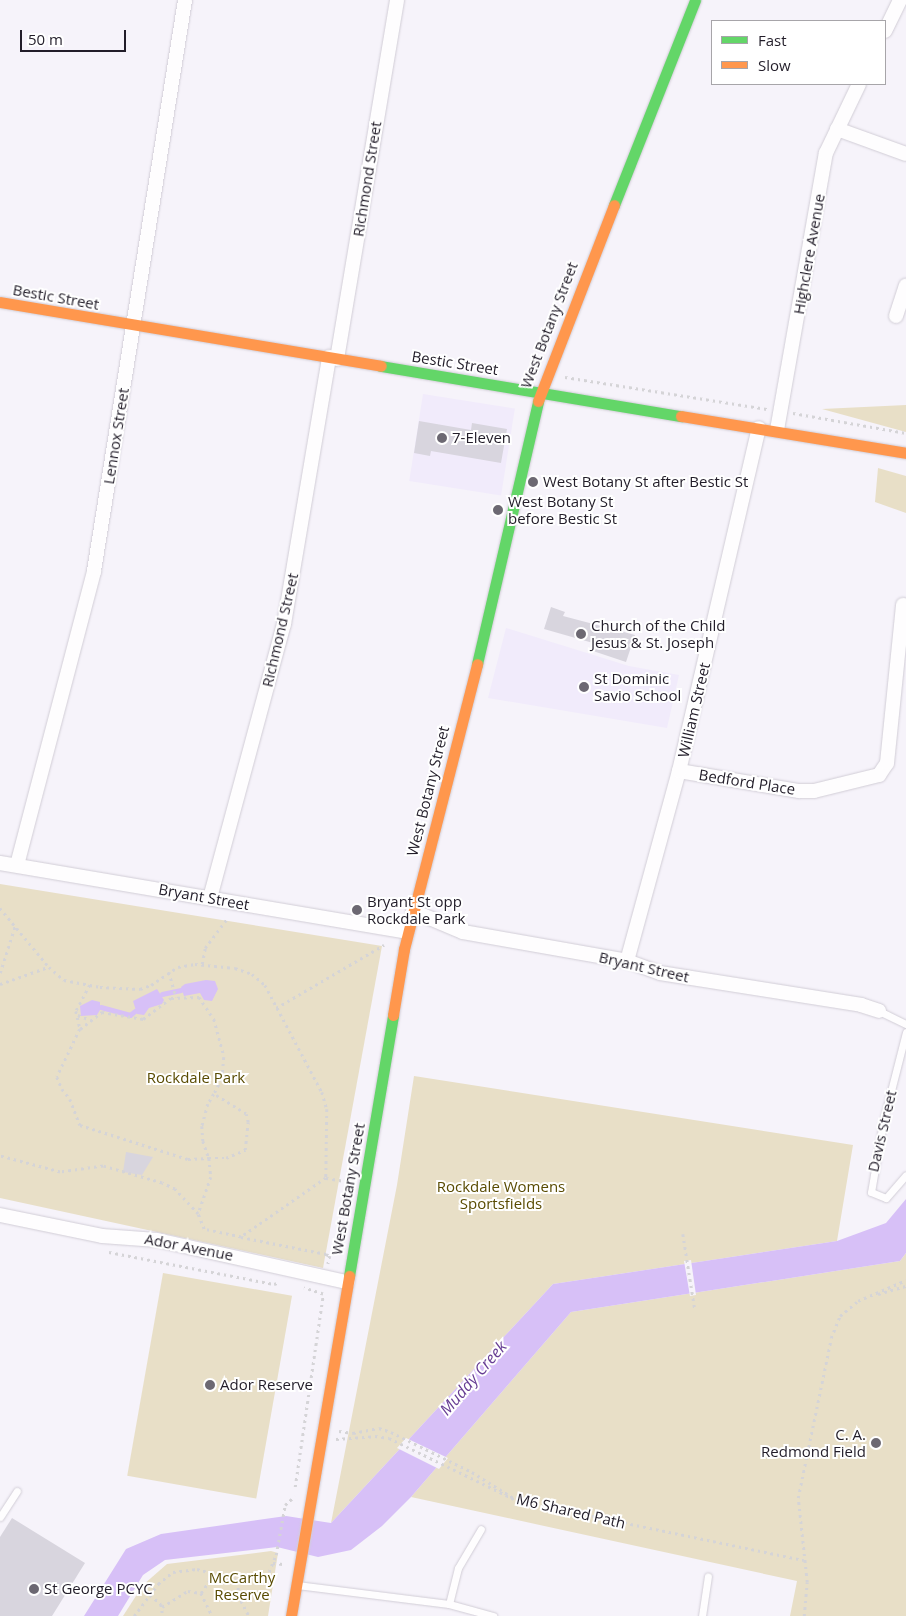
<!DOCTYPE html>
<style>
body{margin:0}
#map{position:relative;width:906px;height:1616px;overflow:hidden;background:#f6f3fa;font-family:"Open Sans",sans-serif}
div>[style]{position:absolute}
.built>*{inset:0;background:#f1ebfb;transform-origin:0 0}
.green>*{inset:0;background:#e8dfc7;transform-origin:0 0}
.water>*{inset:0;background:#d7c0f7}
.pier>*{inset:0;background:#f6f3fa}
.stream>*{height:4.5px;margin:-2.25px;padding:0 2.25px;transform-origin:2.25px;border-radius:2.25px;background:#d7c0f7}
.building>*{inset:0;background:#d8d5de}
.path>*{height:2.5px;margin-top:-1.25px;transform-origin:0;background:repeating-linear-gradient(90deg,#d5d4d7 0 2.5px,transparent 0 6.5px)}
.roads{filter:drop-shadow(0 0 1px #d1cdd6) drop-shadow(0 0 1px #d1cdd6)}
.lane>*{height:7px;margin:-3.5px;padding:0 3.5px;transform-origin:3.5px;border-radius:3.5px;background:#fefdfe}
.street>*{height:14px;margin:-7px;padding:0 7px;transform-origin:7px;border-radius:7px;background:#fefdfe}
.fast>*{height:11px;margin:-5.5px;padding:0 5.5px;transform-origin:5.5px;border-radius:5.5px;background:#63d668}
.slow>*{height:11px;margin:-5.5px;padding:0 5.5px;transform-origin:5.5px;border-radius:5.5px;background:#ff974d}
.dots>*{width:14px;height:14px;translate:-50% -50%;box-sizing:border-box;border:2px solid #fff;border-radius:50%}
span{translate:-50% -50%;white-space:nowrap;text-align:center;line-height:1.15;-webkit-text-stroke:4px #fff;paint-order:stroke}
.street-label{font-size:15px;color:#221d29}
.poi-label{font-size:15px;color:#221d29}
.left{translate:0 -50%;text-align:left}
.right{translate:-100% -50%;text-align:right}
.park-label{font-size:15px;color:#594b02}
.water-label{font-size:16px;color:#673d94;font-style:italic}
.legend{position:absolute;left:711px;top:20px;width:175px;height:65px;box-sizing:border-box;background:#fff;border:1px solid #a7a5a9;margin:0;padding:6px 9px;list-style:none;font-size:15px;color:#221d29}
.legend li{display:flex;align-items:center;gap:10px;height:25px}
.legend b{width:25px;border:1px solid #a7a5a9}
.scale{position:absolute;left:20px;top:30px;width:106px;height:22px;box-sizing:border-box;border:2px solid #221d29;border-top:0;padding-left:6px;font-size:15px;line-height:18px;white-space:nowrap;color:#221d29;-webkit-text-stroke:4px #fff;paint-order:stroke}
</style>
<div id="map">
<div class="built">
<i style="left:423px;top:394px;width:93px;height:88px;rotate:9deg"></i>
<i style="clip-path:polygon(506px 628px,629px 666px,679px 675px,667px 728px,488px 698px)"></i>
</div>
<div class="green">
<i style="clip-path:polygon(906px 405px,906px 432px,822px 409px)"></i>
<i style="clip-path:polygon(878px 468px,906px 476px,906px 513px,875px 502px)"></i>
<i style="clip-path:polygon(0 884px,382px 946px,323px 1268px,0 1198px)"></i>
<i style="clip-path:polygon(414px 1076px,853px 1145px,837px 1241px,553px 1284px,331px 1523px,397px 1185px)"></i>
<i style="clip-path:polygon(906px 1253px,906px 1616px,790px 1616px,797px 1581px,411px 1497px,571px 1312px,900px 1261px)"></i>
<i style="left:163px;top:1273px;width:131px;height:206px;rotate:10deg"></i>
<i style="clip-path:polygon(271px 1551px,278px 1553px,268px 1616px,123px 1616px,143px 1585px,167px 1564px)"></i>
</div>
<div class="water">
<i style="clip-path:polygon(206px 980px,215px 981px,218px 989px,212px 1001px,204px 1000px,200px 993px,184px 996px,181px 987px,185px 984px)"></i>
<i style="clip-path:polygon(157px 989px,164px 1000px,162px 1004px,149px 1008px,144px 1015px,137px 1014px,133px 1001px)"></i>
<i style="clip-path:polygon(92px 1000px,100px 1002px,100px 1010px,97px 1015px,81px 1016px,80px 1006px)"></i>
<i style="clip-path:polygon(906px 1199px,906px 1253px,900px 1261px,571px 1312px,411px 1497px,382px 1526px,351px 1550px,318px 1557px,277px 1547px,165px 1560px,143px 1575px,118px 1616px,84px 1616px,126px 1549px,161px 1534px,286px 1516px,331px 1523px,553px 1284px,837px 1241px,886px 1223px)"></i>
</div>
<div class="pier">
<i style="clip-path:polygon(691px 1260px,696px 1295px,690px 1296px,684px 1261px)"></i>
<i style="clip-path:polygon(406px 1438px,448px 1458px,439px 1469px,397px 1448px)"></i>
</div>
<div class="stream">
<i style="left:162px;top:994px;width:19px;rotate:-12deg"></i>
<i style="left:101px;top:1007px;width:30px;rotate:15deg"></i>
<i style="left:130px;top:1015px;width:6px;rotate:-39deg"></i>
</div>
<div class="building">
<i style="clip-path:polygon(419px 421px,471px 430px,472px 423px,507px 429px,501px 463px,431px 451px,430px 456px,414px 453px)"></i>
<i style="clip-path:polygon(551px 607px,565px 612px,563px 616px,635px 635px,626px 662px,590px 650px,593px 643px,544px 629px)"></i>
<i style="clip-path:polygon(126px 1152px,153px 1157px,142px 1175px,123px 1172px)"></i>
<i style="clip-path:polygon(12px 1518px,85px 1563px,52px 1616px,0 1616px,0 1537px)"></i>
</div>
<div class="path">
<i style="left:565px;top:377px;width:206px;rotate:9deg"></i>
<i style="left:793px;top:413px;width:115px;rotate:10deg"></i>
<i style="left:0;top:908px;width:77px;rotate:50.3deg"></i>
<i style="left:49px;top:967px;width:20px;rotate:41deg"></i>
<i style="left:64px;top:980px;width:37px;rotate:11deg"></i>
<i style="left:100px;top:987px;width:40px;rotate:2.9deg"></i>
<i style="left:140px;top:989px;width:12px;rotate:-20deg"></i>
<i style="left:151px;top:985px;width:32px;rotate:-34deg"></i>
<i style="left:178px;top:967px;width:17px;rotate:-10deg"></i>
<i style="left:195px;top:964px;width:40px;rotate:5.7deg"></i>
<i style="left:235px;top:968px;width:18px;rotate:19deg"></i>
<i style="left:252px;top:974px;width:17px;rotate:40deg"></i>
<i style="left:265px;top:985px;width:121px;rotate:62deg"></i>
<i style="left:322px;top:1092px;width:18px;rotate:74deg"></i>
<i style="left:327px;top:1109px;width:69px;rotate:90.8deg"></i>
<i style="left:326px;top:1178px;width:103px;rotate:145.2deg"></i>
<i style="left:241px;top:1237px;width:38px;rotate:-168deg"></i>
<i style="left:204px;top:1229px;width:16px;rotate:-112deg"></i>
<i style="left:198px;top:1214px;width:34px;rotate:-133deg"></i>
<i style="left:175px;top:1189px;width:14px;rotate:-155deg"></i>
<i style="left:162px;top:1183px;width:61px;rotate:-163.9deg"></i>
<i style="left:103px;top:1166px;width:43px;rotate:172.1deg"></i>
<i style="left:60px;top:1172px;width:62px;rotate:-165.1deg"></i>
<i style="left:202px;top:964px;width:16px;rotate:-79deg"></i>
<i style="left:205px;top:948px;width:36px;rotate:-53deg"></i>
<i style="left:169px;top:972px;width:26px;rotate:74deg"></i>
<i style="left:0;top:973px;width:49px;rotate:-72.3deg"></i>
<i style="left:0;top:984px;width:51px;rotate:-19.5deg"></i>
<i style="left:90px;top:985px;width:30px;rotate:118deg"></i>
<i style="left:76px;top:1011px;width:18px;rotate:77deg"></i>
<i style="left:80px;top:1029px;width:53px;rotate:115.6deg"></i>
<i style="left:57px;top:1077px;width:13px;rotate:67deg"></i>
<i style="left:62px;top:1089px;width:13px;rotate:51deg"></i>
<i style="left:70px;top:1099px;width:28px;rotate:69deg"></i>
<i style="left:80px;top:1125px;width:113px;rotate:17.5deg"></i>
<i style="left:188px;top:1159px;width:21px;rotate:-3deg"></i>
<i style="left:209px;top:1158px;width:19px;rotate:84deg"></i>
<i style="left:211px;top:1177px;width:39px;rotate:109deg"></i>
<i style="left:276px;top:1008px;width:125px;rotate:-30.3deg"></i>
<i style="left:78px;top:1015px;width:11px;rotate:22deg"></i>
<i style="left:80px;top:1029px;width:28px;rotate:-38deg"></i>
<i style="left:102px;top:1012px;width:42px;rotate:9.7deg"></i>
<i style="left:143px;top:1019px;width:35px;rotate:-37deg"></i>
<i style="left:171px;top:998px;width:28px;rotate:-2deg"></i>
<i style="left:199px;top:997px;width:27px;rotate:56deg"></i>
<i style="left:214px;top:1019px;width:39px;rotate:75deg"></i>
<i style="left:224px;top:1057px;width:22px;rotate:95deg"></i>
<i style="left:222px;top:1079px;width:17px;rotate:118deg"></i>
<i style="left:214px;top:1094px;width:12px;rotate:121deg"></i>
<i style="left:208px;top:1104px;width:23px;rotate:105deg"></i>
<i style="left:202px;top:1126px;width:15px;rotate:86deg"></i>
<i style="left:203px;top:1141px;width:18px;rotate:71deg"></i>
<i style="left:209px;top:1158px;width:17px"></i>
<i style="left:226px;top:1158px;width:21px;rotate:-23deg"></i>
<i style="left:245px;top:1150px;width:28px;rotate:-84deg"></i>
<i style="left:248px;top:1122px;width:8px;rotate:-104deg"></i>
<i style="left:246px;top:1114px;width:38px;rotate:-148deg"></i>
<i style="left:326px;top:1178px;width:19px;rotate:9deg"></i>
<i style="left:683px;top:1234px;width:77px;rotate:81deg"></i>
<i style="left:241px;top:1237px;width:87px;rotate:11.3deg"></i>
<i style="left:326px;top:1254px;width:4px;rotate:27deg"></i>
<i style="left:330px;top:1256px;width:8px;rotate:104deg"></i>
<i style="left:109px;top:1252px;width:168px;rotate:11deg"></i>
<i style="left:274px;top:1284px;width:6px;rotate:-18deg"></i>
<i style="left:878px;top:1294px;width:29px;rotate:-16deg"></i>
<i style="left:339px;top:1431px;width:14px;rotate:8deg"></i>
<i style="left:353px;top:1433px;width:26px;rotate:-11deg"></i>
<i style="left:379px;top:1428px;width:13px;rotate:18deg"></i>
<i style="left:391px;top:1432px;width:90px;rotate:26.3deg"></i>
<i style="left:472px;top:1472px;width:51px;rotate:32.1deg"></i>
<i style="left:336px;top:1439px;width:39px;rotate:-4deg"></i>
<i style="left:375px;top:1436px;width:14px;rotate:8deg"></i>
<i style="left:389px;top:1438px;width:141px;rotate:26deg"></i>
<i style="left:516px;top:1500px;width:294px;rotate:11.8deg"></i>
<i style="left:295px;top:1487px;width:195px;rotate:-81.7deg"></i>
<i style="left:323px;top:1294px;width:20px;rotate:-162deg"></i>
<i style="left:273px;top:1563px;width:10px;rotate:6deg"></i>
<i style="left:239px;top:1581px;width:14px;rotate:94deg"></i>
<i style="left:238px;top:1595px;width:24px;rotate:62deg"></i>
<i style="left:201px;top:1593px;width:25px;rotate:64deg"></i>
<i style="left:150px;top:1595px;width:14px;rotate:39deg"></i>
<i style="left:161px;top:1604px;width:12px;rotate:81deg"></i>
<i style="left:162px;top:1607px;width:31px;rotate:-32deg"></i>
<i style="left:188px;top:1591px;width:13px;rotate:9deg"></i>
<i style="left:201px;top:1593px;width:23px;rotate:-56deg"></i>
<i style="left:134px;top:1616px;width:40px;rotate:-53deg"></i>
<i style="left:158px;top:1584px;width:19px;rotate:-39deg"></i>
<i style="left:173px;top:1572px;width:24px;rotate:-7deg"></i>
<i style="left:197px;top:1569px;width:53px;rotate:15.4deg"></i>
<i style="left:248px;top:1583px;width:12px;rotate:-9deg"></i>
<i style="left:260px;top:1581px;width:13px;rotate:-45deg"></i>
<i style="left:269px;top:1572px;width:18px;rotate:-68deg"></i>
<i style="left:276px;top:1555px;width:51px;rotate:-79.8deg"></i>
<i style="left:285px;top:1505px;width:13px;rotate:-42deg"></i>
<i style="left:804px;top:1616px;width:34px;rotate:-85deg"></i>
<i style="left:807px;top:1582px;width:84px;rotate:-96.1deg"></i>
<i style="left:798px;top:1498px;width:163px;rotate:-78.3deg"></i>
<i style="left:831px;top:1338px;width:24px;rotate:-68deg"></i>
<i style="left:840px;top:1316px;width:23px;rotate:-40deg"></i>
<i style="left:858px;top:1301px;width:52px;rotate:-23.6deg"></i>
</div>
<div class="roads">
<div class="lane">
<i style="left:879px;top:1011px;width:30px;rotate:26deg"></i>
<i style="left:906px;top:1032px;width:93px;rotate:104.3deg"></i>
<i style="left:883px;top:1122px;width:71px;rotate:99.7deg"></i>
<i style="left:871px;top:1192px;width:16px;rotate:22deg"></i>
<i style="left:886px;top:1198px;width:30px;rotate:-49deg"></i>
<i style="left:0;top:1517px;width:31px;rotate:-57deg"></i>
<i style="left:297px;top:1585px;width:153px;rotate:7.1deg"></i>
<i style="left:449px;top:1604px;width:46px;rotate:15.3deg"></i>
<i style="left:449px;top:1604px;width:37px;rotate:-76deg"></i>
<i style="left:458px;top:1568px;width:45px;rotate:-59.5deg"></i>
<i style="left:702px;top:1616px;width:40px;rotate:-81.5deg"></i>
</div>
<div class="street">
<i style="left:885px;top:31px;width:34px;rotate:-64deg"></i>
<i style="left:837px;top:129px;width:73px;rotate:19.9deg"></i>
<i style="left:896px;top:316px;width:32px;rotate:-72deg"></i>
<i style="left:337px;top:359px;width:364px;rotate:-80.5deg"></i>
<i style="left:777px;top:430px;width:281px;rotate:-80deg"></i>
<i style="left:826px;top:153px;width:76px;rotate:-64.4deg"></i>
<i style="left:679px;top:771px;width:122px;rotate:9.5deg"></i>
<i style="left:799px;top:791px;width:15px"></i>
<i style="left:814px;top:791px;width:67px;rotate:-13.8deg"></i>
<i style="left:879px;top:775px;width:14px;rotate:-56deg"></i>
<i style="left:887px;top:763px;width:159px;rotate:-84.2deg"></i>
<i style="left:0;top:863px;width:413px;rotate:9.6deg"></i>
<i style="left:17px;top:865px;width:304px;rotate:-75.3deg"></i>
<i style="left:94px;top:571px;width:578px;rotate:-80.94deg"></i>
<i style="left:210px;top:898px;width:284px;rotate:-74.9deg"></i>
<i style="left:284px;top:624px;width:271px;rotate:-80.4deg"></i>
<i style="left:413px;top:911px;width:54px;rotate:22.8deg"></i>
<i style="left:463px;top:932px;width:167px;rotate:10deg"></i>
<i style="left:627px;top:961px;width:35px;rotate:20deg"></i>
<i style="left:660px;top:973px;width:204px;rotate:9deg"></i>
<i style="left:861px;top:1005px;width:19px;rotate:18deg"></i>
<i style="left:627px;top:961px;width:197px;rotate:-74.7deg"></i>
<i style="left:679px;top:771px;width:352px;rotate:-76.9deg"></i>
<i style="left:0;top:1215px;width:104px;rotate:11.6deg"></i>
<i style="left:102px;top:1236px;width:55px;rotate:4.2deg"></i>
<i style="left:157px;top:1240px;width:195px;rotate:12.5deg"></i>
</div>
<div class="fast">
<i style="left:614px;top:205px;width:220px;rotate:-68.4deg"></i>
<i style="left:381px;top:366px;width:304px;rotate:9.5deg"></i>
<i style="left:477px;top:664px;width:270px;rotate:-76.9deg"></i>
<i style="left:349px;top:1276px;width:265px;rotate:-80.4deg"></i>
</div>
<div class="slow">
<i style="left:0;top:302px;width:386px;rotate:9.5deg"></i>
<i style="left:538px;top:401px;width:210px;rotate:-68.8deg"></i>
<i style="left:681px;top:416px;width:228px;rotate:9.3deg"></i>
<i style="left:393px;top:1015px;width:67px;rotate:-80.5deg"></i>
<i style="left:404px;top:949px;width:294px;rotate:-75.6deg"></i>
<i style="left:291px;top:1616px;width:345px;rotate:-80.3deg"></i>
</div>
</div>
<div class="dots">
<i style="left:442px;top:438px;background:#6c6872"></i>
<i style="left:533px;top:482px;background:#6c6872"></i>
<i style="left:498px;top:510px;background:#6c6872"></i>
<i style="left:581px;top:634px;background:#6c6872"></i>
<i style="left:584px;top:687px;background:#6c6872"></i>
<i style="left:357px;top:910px;background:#6c6872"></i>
<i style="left:210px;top:1385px;background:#6c6872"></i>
<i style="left:876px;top:1443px;background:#6c6872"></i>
<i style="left:34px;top:1589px;background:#6c6872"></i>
</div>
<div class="street-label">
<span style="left:367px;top:179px;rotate:-81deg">Richmond Street</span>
<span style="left:809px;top:254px;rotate:-80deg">Highclere Avenue</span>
<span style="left:56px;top:297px;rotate:10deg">Bestic Street</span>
<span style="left:549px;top:325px;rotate:-69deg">West Botany Street</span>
<span style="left:455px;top:363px;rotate:9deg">Bestic Street</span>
<span style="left:116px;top:436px;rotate:-81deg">Lennox Street</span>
<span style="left:280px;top:630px;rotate:-77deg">Richmond Street</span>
<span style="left:694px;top:710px;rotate:-77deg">William Street</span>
<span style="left:747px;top:782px;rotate:9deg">Bedford Place</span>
<span style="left:428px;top:791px;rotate:-76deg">West Botany Street</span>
<span style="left:204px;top:897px;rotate:10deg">Bryant Street</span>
<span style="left:644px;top:967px;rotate:13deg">Bryant Street</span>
<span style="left:882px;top:1131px;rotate:-77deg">Davis Street</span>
<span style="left:348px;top:1189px;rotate:-80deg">West Botany Street</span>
<span style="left:189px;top:1247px;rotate:11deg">Ador Avenue</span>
<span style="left:571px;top:1511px;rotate:13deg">M6 Shared Path</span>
</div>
<div class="poi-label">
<span class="left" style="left:452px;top:438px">7-Eleven</span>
<span class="left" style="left:543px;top:482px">West Botany St after Bestic St</span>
<span class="left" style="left:508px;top:510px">West Botany St<br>before Bestic St</span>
<span class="left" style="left:591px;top:634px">Church of the Child<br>Jesus &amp; St. Joseph</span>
<span class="left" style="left:594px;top:687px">St Dominic<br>Savio School</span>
<span class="left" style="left:367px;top:910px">Bryant St opp<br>Rockdale Park</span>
<span class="left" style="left:220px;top:1385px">Ador Reserve</span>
<span class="right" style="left:866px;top:1443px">C. A.<br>Redmond Field</span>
<span class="left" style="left:44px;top:1589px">St George PCYC</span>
</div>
<div class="park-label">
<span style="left:196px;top:1078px">Rockdale Park</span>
<span style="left:501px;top:1195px">Rockdale Womens<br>Sportsfields</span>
<span style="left:242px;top:1586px">McCarthy<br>Reserve</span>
</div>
<div class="water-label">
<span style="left:473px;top:1378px;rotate:-49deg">Muddy Creek</span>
</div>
<ul class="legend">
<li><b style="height:6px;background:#63d668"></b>Fast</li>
<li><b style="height:6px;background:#ff974d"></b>Slow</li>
</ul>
<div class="scale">50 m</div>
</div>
